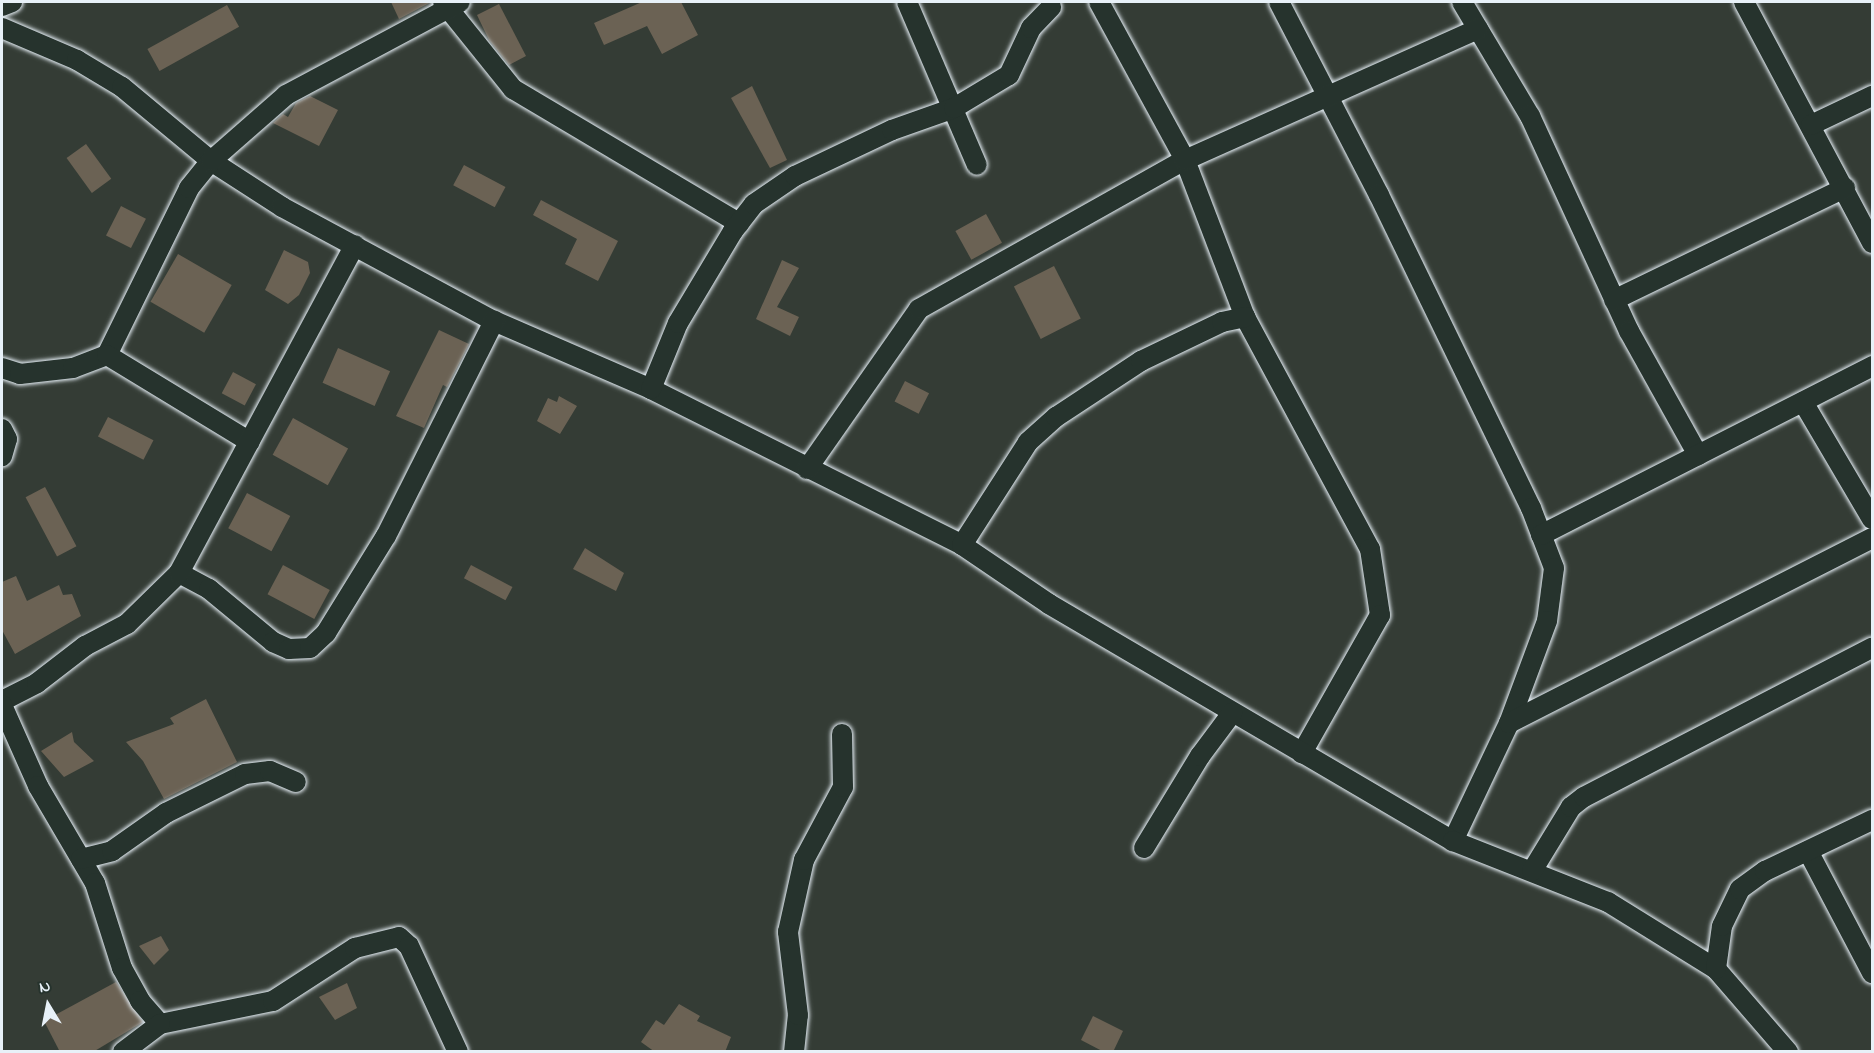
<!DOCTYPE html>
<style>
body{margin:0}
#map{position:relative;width:1874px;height:1053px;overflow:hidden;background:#343c35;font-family:"Indie Flower",sans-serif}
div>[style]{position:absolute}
.building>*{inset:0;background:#6b6254;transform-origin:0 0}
.roads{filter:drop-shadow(0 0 2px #e8f1f8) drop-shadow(0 0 2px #e8f1f8)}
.minor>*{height:20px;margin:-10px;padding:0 10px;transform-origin:10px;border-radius:10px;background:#26332d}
span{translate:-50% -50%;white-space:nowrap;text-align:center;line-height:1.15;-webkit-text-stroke:5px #26332d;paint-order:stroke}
.frame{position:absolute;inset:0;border:3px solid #e8f1f8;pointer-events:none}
.north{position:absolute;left:18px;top:975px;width:60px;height:60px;-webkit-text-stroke:4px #26332d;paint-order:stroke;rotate:350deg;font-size:16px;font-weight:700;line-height:24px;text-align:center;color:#e8f1f8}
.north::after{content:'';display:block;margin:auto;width:21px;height:27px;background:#e8f1f8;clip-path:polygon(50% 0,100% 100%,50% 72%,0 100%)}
</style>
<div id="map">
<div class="building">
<i style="clip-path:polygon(391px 2px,431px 2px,399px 19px)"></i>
<i style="clip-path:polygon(642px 2px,681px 2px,698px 35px,662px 54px,647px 26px,604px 45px,594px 23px)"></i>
<i style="clip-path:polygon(499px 4px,526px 56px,509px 65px,489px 40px,477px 15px)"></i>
<i style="left:227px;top:5px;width:25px;height:91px;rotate:61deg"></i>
<i style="clip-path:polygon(752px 86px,787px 160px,770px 168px,731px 98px)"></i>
<i style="clip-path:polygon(310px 96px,338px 110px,319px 146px,273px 123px,283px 114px,288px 117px,296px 103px)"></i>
<i style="left:86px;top:144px;width:43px;height:24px;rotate:54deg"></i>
<i style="left:464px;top:165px;width:47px;height:23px;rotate:28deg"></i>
<i style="clip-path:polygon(541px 200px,618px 241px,598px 281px,565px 264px,577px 239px,533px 215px)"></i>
<i style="left:121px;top:206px;width:28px;height:33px;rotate:27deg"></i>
<i style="left:986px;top:214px;width:33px;height:35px;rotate:61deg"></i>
<i style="clip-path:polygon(284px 250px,308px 262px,310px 273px,299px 295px,288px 304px,265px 290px)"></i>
<i style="left:178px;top:254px;width:62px;height:55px;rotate:30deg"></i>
<i style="clip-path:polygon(782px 260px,799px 268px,777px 307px,799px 317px,790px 336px,756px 319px)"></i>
<i style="left:1054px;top:266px;width:59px;height:45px;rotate:63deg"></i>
<i style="clip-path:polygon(439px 330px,469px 344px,447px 387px,443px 385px,424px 428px,396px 416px)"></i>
<i style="left:338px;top:348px;width:57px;height:38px;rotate:24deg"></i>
<i style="left:233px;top:372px;width:26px;height:24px;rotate:28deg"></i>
<i style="left:905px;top:381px;width:27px;height:23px;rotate:27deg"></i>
<i style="clip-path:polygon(559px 396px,577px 406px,560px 434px,537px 421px,548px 398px,557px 402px)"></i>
<i style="left:108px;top:417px;width:51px;height:22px;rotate:27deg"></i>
<i style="left:293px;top:418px;width:63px;height:42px;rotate:29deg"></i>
<i style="left:45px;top:487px;width:67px;height:22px;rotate:62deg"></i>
<i style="left:247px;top:493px;width:49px;height:40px;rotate:28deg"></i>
<i style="clip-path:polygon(585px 548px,624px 573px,616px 591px,573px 569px)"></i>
<i style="left:283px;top:565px;width:53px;height:33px;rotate:28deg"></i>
<i style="left:471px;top:565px;width:47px;height:15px;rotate:28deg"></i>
<i style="clip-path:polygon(16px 576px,27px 601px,59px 585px,63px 595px,72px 594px,81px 616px,15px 654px,2px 630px,2px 582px)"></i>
<i style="clip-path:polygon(206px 699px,237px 762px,164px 799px,143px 761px,126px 742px,174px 724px,170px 718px)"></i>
<i style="clip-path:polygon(72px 732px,74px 742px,94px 761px,64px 777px,41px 751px)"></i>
<i style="clip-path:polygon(161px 936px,169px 950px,154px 965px,139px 946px)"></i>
<i style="clip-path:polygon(116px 982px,143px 1022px,93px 1052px,60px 1052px,44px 1021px)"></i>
<i style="clip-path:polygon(347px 983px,357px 1008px,335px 1020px,319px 997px)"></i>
<i style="clip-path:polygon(679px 1004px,700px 1016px,697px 1021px,731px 1037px,725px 1052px,655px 1052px,641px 1042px,656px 1020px,664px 1025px)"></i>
<i style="clip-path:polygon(1093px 1016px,1123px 1031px,1113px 1052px,1104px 1052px,1081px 1040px)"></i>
</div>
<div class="roads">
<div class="minor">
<i style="left:443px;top:2px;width:112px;rotate:51.2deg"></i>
<i style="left:513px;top:89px;width:263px;rotate:30.7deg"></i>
<i style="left:907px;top:2px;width:177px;rotate:66.8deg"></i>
<i style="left:1099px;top:2px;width:180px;rotate:61.4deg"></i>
<i style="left:1185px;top:160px;width:168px;rotate:69.1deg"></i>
<i style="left:1245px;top:317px;width:264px;rotate:61.7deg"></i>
<i style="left:1370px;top:549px;width:67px;rotate:81.4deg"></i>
<i style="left:1380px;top:615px;width:159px;rotate:119.5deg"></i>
<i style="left:1279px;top:2px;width:217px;rotate:62.6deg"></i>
<i style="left:1379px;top:195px;width:348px;rotate:64.1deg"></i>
<i style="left:1531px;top:508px;width:64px;rotate:69deg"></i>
<i style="left:1554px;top:568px;width:53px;rotate:97.5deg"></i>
<i style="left:1547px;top:621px;width:109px;rotate:110.4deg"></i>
<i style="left:1509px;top:723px;width:131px;rotate:115.4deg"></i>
<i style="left:1462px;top:2px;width:133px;rotate:59.2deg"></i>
<i style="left:1530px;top:116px;width:237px;rotate:65.3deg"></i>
<i style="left:1629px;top:331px;width:142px;rotate:60.9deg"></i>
<i style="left:1744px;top:2px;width:273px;rotate:62deg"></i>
<i style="left:2px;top:6px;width:11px;rotate:-22deg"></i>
<i style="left:2px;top:28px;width:82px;rotate:23.1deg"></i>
<i style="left:77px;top:60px;width:52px;rotate:31deg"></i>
<i style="left:122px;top:87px;width:116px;rotate:39.7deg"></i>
<i style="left:211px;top:161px;width:85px;rotate:32.9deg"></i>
<i style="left:282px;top:207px;width:241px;rotate:28.3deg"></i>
<i style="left:494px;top:321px;width:171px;rotate:23.4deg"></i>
<i style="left:651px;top:389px;width:348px;rotate:26.6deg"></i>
<i style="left:962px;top:545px;width:105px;rotate:34.1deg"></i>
<i style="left:1049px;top:604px;width:468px;rotate:30.4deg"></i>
<i style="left:1453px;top:841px;width:167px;rotate:21.5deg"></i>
<i style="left:1608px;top:902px;width:127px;rotate:31.8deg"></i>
<i style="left:1716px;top:969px;width:110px;rotate:49.1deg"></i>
<i style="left:1811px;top:125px;width:68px;rotate:-25.4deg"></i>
<i style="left:1614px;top:300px;width:257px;rotate:-25.9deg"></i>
<i style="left:107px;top:355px;width:186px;rotate:-63.8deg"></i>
<i style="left:189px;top:188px;width:35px;rotate:-51deg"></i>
<i style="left:211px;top:161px;width:100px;rotate:-41.3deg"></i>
<i style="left:286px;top:95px;width:197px;rotate:-28.1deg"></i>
<i style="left:2px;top:368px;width:19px;rotate:18deg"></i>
<i style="left:20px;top:374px;width:53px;rotate:-6.5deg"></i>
<i style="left:73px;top:368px;width:36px;rotate:-21deg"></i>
<i style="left:107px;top:355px;width:167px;rotate:31.3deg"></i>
<i style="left:651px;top:389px;width:71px;rotate:-67.8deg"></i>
<i style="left:678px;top:323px;width:107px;rotate:-59.1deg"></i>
<i style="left:733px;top:231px;width:34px;rotate:-52deg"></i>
<i style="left:754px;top:204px;width:50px;rotate:-34.3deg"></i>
<i style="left:795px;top:176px;width:107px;rotate:-25.4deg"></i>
<i style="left:892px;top:130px;width:66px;rotate:-19.5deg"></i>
<i style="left:954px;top:108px;width:64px;rotate:-31deg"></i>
<i style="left:1009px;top:75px;width:52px;rotate:-64.9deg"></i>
<i style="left:1031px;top:28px;width:29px;rotate:-46deg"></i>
<i style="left:1803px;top:402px;width:136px;rotate:59.5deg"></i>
<i style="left:2px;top:429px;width:11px;rotate:63deg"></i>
<i style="left:7px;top:439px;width:18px;rotate:106deg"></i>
<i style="left:807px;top:469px;width:195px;rotate:-55deg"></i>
<i style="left:919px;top:309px;width:305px;rotate:-29.3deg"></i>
<i style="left:1185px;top:160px;width:321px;rotate:-24.1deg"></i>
<i style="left:1541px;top:535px;width:372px;rotate:-27deg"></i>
<i style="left:962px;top:545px;width:122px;rotate:-57.3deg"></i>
<i style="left:1028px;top:442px;width:38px;rotate:-42deg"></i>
<i style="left:1056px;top:417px;width:102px;rotate:-33.4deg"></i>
<i style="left:1141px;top:361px;width:90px;rotate:-25.7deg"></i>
<i style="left:1222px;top:322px;width:24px;rotate:-12deg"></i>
<i style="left:179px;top:573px;width:34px;rotate:28deg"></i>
<i style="left:209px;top:589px;width:83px;rotate:39.6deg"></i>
<i style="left:273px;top:642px;width:17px;rotate:24deg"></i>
<i style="left:289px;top:649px;width:21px;rotate:-3deg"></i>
<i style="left:310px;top:648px;width:22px;rotate:-43deg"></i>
<i style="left:326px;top:633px;width:114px;rotate:-58.3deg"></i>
<i style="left:386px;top:536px;width:241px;rotate:-63.3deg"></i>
<i style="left:2px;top:701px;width:39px;rotate:-27deg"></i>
<i style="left:37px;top:683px;width:61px;rotate:-37.6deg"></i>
<i style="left:85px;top:646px;width:47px;rotate:-27.6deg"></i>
<i style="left:127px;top:624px;width:73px;rotate:-44.4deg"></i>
<i style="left:179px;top:573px;width:372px;rotate:-61.8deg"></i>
<i style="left:2px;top:705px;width:89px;rotate:66deg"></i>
<i style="left:38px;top:786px;width:113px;rotate:59.6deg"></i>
<i style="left:95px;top:883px;width:89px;rotate:72.4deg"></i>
<i style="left:122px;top:968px;width:38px;rotate:61deg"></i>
<i style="left:140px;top:1001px;width:30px;rotate:49deg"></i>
<i style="left:160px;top:1024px;width:115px;rotate:-11.5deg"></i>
<i style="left:273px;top:1001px;width:98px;rotate:-32.9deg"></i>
<i style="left:355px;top:948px;width:45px;rotate:-14deg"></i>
<i style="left:399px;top:937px;width:13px;rotate:42deg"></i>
<i style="left:409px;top:946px;width:117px;rotate:65.2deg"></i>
<i style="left:1509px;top:723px;width:407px;rotate:-27deg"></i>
<i style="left:1144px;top:848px;width:108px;rotate:-58.7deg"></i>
<i style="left:1200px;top:756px;width:54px;rotate:-53.3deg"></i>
<i style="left:1808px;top:851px;width:138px;rotate:62.3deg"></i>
<i style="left:81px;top:859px;width:32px;rotate:-14deg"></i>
<i style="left:112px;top:851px;width:66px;rotate:-35.1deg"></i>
<i style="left:166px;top:813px;width:88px;rotate:-26.3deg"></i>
<i style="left:245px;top:774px;width:25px;rotate:-7deg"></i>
<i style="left:270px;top:771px;width:28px;rotate:23deg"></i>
<i style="left:1532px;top:871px;width:75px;rotate:-58.6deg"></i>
<i style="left:1571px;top:807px;width:16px;rotate:-38deg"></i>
<i style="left:1584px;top:797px;width:324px;rotate:-27.4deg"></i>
<i style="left:1716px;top:969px;width:43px;rotate:-82.1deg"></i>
<i style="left:1722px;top:926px;width:41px;rotate:-64.1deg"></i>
<i style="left:1740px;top:889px;width:31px;rotate:-36deg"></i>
<i style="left:1765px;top:871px;width:119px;rotate:-25.5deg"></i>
<i style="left:123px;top:1052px;width:46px;rotate:-37.1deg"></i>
<i style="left:794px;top:1052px;width:37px;rotate:-84deg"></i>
<i style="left:798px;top:1015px;width:84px;rotate:-96.9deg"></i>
<i style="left:788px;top:932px;width:74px;rotate:-77.5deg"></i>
<i style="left:804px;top:860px;width:83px;rotate:-61.9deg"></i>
<i style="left:843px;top:787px;width:53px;rotate:-91.1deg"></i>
</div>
</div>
<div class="frame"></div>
<div class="north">N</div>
</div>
